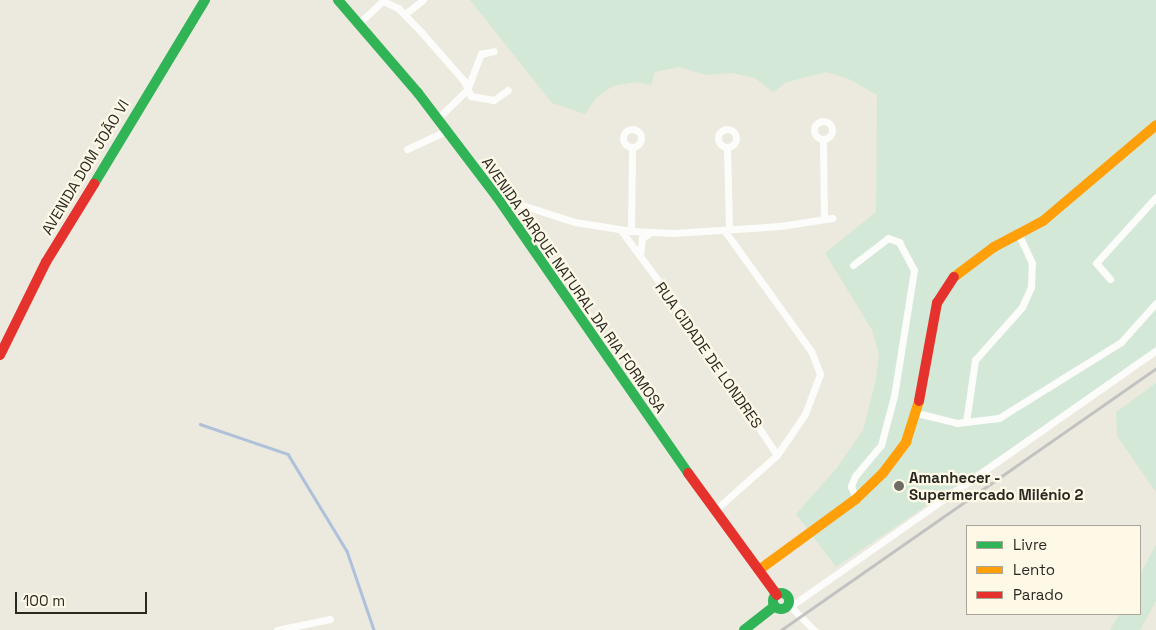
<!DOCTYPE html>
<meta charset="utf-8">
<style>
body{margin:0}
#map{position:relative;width:1156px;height:630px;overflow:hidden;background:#ece9df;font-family:"Space Grotesk",sans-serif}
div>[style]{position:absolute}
.green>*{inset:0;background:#d4e8d8}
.stream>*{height:2.5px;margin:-1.25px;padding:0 1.25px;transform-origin:1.25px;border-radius:1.25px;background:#afc1da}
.street>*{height:7px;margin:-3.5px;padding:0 3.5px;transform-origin:3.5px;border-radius:3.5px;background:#fcfcfa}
.street>.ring{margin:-3.5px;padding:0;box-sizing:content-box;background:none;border:7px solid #fcfcfa;border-radius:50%}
.fast>*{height:10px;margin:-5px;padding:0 5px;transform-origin:5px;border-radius:5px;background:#30b455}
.fast>.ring{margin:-5px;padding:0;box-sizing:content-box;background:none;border:10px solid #30b455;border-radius:50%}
.slow>*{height:10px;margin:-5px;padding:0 5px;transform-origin:5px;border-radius:5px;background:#ff9f0a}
.jam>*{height:10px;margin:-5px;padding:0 5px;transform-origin:5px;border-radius:5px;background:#e5322d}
.rail>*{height:2.5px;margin:-1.25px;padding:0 1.25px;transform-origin:1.25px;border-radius:1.25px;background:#c2c2c0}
.dots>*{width:14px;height:14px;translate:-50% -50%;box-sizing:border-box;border:2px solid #fef9e7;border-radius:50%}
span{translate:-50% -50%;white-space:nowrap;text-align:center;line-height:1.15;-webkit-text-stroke:4.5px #fef9e7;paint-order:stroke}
.street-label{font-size:15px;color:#2a2822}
.poi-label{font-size:15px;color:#2a2822;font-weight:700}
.left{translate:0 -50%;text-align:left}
.legend{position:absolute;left:966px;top:525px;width:175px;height:90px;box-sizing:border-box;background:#fef9e7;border:1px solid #a9a598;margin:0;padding:6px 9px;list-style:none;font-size:15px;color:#2a2822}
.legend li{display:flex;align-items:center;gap:10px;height:25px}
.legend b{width:25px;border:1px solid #a9a598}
.scale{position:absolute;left:15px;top:592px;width:132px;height:22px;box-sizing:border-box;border:2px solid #2a2822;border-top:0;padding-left:6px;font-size:15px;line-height:18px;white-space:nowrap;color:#2a2822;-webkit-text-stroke:4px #fef9e7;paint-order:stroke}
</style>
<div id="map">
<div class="green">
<i style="clip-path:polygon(470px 0,1156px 0,1156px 350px,836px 567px,796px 514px,836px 469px,863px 430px,875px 384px,879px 355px,872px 330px,825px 253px,876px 212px,877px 95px,849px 79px,826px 72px,787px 82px,773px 92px,755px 78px,732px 73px,706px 75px,679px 67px,655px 72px,651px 85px,636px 82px,613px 86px,597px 97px,585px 114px,552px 103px)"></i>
<i style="clip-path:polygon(1156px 383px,1156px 492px,1117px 436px,1116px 412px)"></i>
<i style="clip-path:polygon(1156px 544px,1156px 601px,1140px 630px,1110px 630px,1119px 614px,1140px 614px,1140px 575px)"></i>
</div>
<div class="stream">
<i style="left:200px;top:424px;width:93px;rotate:18.8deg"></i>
<i style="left:288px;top:454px;width:114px;rotate:58.7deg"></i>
<i style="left:347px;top:551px;width:83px;rotate:71.1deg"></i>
</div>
<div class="street">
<i style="left:405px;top:14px;width:23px;rotate:-38deg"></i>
<i style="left:358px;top:24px;width:34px;rotate:-43deg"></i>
<i style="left:383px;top:1px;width:17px;rotate:25deg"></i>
<i style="left:398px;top:8px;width:35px;rotate:46deg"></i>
<i style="left:422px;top:33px;width:64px;rotate:48.8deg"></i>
<i style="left:464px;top:81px;width:17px;rotate:65deg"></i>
<i style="left:471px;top:96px;width:23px;rotate:10deg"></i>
<i style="left:494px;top:100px;width:17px;rotate:-36deg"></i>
<i style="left:437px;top:119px;width:42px;rotate:-44deg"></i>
<i style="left:467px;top:90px;width:39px;rotate:-69deg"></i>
<i style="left:481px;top:54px;width:13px;rotate:-13deg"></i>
<i class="ring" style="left:814px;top:121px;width:11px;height:11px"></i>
<i class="ring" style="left:623px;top:129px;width:11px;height:11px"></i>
<i class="ring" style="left:718px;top:129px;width:11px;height:11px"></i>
<i style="left:823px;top:139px;width:80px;rotate:89.3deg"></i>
<i style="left:727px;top:147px;width:82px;rotate:88.6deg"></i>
<i style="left:407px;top:149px;width:43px;rotate:-24.8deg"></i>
<i style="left:497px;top:197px;width:82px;rotate:17.8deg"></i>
<i style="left:575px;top:222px;width:57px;rotate:9.1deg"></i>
<i style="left:631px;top:231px;width:42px;rotate:2.7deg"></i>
<i style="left:673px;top:233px;width:107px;rotate:-3.7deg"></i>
<i style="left:780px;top:226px;width:53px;rotate:-8.7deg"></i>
<i style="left:620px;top:229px;width:106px;rotate:53.5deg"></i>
<i style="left:683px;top:314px;width:169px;rotate:56.3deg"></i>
<i style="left:631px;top:231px;width:84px;rotate:-89.3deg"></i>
<i style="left:640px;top:256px;width:18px;rotate:-84deg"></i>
<i style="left:642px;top:238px;width:11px;rotate:-34deg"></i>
<i style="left:853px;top:265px;width:44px;rotate:-37.6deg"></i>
<i style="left:888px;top:238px;width:12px;rotate:20deg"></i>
<i style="left:899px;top:242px;width:32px;rotate:62deg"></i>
<i style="left:914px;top:270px;width:128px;rotate:99deg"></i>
<i style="left:894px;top:396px;width:51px;rotate:104.9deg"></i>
<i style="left:881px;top:445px;width:40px;rotate:130deg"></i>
<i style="left:855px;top:476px;width:11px;rotate:112deg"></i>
<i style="left:851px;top:486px;width:14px;rotate:69deg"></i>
<i style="left:1110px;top:279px;width:21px;rotate:-131deg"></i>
<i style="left:1096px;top:263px;width:89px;rotate:-47.7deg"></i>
<i style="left:917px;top:413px;width:41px;rotate:14deg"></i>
<i style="left:957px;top:423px;width:42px;rotate:-6.8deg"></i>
<i style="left:999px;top:418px;width:144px;rotate:-31.9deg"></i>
<i style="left:1121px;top:342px;width:52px;rotate:-48.1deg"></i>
<i style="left:966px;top:422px;width:63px;rotate:-81.7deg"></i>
<i style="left:975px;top:360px;width:71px;rotate:-48.4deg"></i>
<i style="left:1022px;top:307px;width:22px;rotate:-66deg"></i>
<i style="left:1031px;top:287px;width:24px;rotate:-88deg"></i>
<i style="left:1032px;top:263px;width:31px;rotate:-115deg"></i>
<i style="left:714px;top:511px;width:84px;rotate:-41.6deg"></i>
<i style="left:777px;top:455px;width:50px;rotate:-55.7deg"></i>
<i style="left:805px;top:414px;width:43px;rotate:-69.4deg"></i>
<i style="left:820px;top:374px;width:25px;rotate:-111deg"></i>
<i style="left:811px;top:351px;width:149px;rotate:-125.7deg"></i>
<i style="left:788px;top:604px;width:37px;rotate:45deg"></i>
<i style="left:791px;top:606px;width:446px;rotate:-35deg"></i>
<i style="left:277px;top:630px;width:54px;rotate:-11.7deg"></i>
</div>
<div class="fast">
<i style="left:338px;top:0;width:123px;rotate:49.3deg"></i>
<i style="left:418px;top:93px;width:131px;rotate:52.8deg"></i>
<i style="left:497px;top:197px;width:336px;rotate:55.3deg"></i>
<i style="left:94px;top:184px;width:215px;rotate:-58.9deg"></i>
<i class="ring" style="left:773px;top:593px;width:6px;height:6px"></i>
<i style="left:744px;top:630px;width:39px;rotate:-38deg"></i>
</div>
<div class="slow">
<i style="left:954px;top:277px;width:50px;rotate:-36.9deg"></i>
<i style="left:994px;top:247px;width:55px;rotate:-28deg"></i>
<i style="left:1043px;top:221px;width:148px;rotate:-40.3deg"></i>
<i style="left:759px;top:570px;width:120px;rotate:-36.2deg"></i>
<i style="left:856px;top:499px;width:37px;rotate:-44deg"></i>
<i style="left:883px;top:473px;width:39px;rotate:-53deg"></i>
<i style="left:906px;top:442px;width:43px;rotate:-72.4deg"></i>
</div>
<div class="jam">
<i style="left:0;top:355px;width:104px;rotate:-63.7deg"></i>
<i style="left:46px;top:262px;width:92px;rotate:-58.4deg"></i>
<i style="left:919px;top:401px;width:100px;rotate:-79.6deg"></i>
<i style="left:937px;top:303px;width:31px;rotate:-57deg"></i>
<i style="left:688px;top:473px;width:151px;rotate:53.9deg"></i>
</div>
<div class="rail">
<i style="left:781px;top:630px;width:457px;rotate:-34.9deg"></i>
</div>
<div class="dots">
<i style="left:899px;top:486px;background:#6e6c64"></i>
</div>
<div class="street-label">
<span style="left:85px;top:167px;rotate:-59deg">AVENIDA DOM JOÃO VI</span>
<span style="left:574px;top:285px;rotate:55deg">AVENIDA PARQUE NATURAL DA RIA FORMOSA</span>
<span style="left:709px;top:355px;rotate:55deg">RUA CIDADE DE LONDRES</span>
</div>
<div class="poi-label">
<span class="left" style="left:909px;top:486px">Amanhecer -<br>Supermercado Milénio 2</span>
</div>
<ul class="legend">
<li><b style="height:6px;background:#30b455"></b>Livre</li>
<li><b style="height:6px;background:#ff9f0a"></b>Lento</li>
<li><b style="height:6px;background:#e5322d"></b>Parado</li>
</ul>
<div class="scale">100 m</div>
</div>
